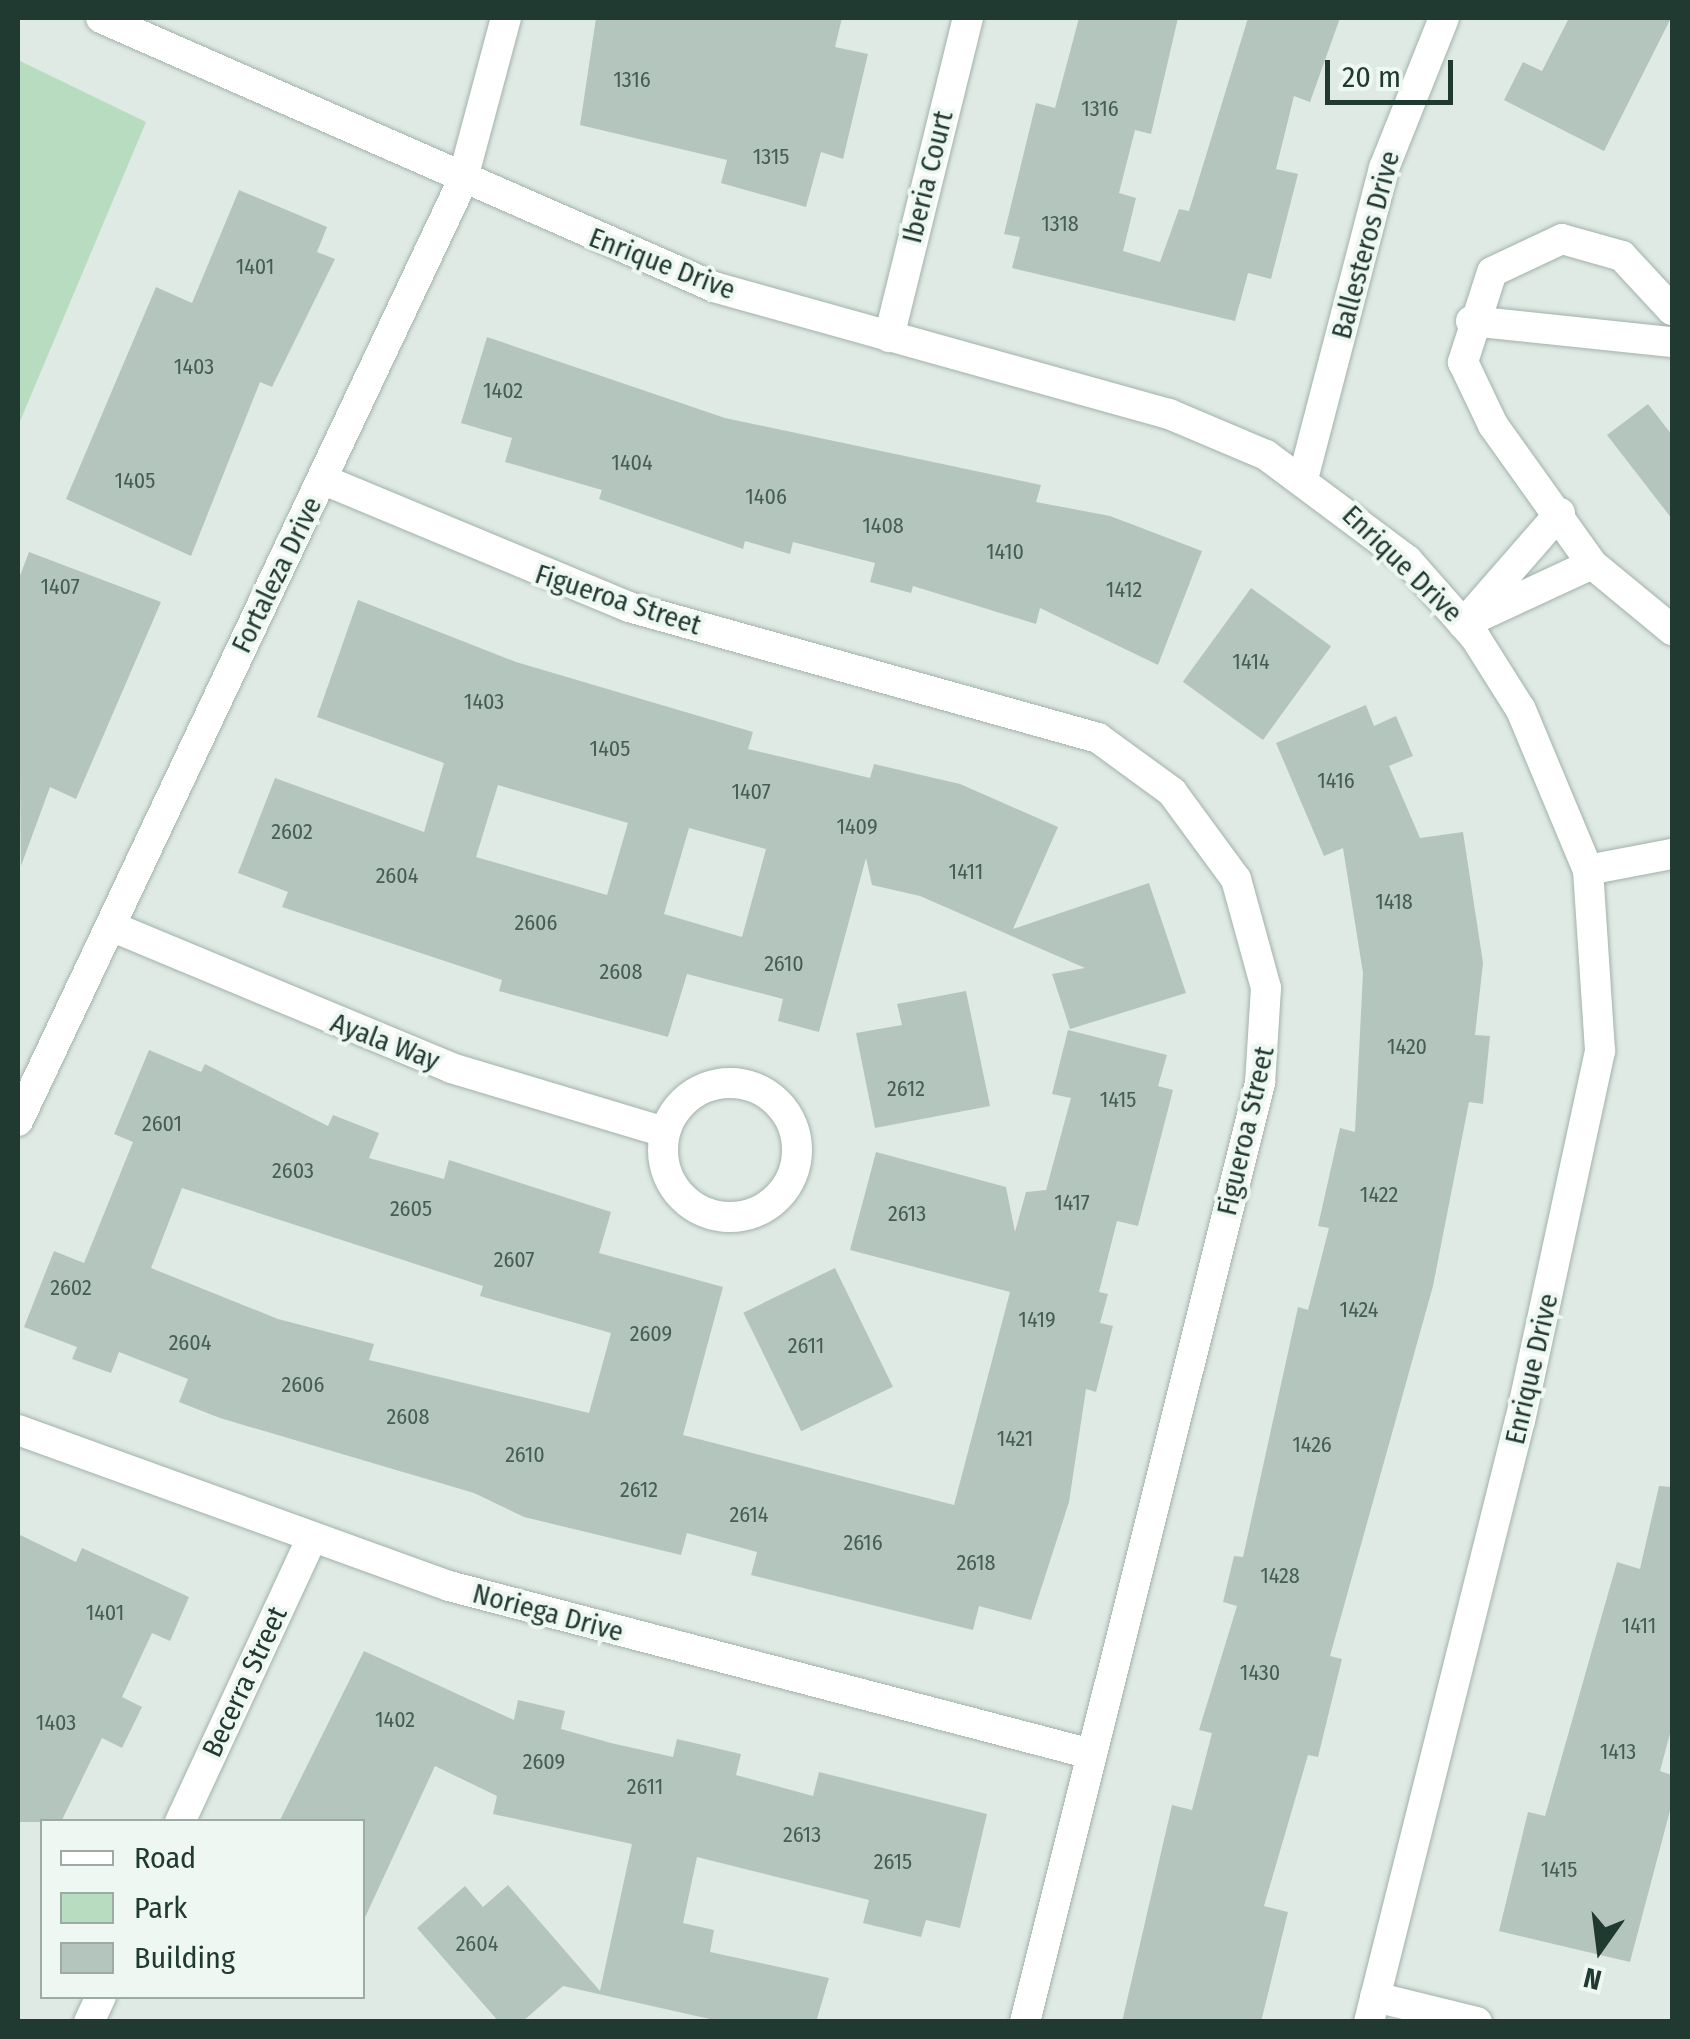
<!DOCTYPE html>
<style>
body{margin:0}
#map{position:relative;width:1690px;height:2039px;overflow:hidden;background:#dfeae4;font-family:"Fira Sans Condensed",sans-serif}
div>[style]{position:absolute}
.green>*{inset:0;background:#b7dcbf}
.building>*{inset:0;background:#b4c5bd;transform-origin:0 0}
.roads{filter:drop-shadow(0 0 2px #a2b2ab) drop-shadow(0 0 2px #a2b2ab)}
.minor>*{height:30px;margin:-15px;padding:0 15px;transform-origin:15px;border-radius:15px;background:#fff}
.minor>.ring{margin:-15px;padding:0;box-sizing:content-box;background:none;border:30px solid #fff;border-radius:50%}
span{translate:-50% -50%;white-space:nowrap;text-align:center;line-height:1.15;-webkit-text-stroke:8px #eff7f3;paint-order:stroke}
.number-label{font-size:22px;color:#455d54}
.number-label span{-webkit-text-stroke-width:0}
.street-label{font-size:28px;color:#203a31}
.frame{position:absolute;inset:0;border:20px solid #203a31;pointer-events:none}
.legend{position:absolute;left:40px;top:1819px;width:325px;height:180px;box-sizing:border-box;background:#eff7f3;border:2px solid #9caba5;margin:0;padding:12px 18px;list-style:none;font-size:30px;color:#203a31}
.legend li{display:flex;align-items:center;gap:20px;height:50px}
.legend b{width:50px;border:2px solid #9caba5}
.north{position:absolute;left:1550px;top:1899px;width:100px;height:100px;-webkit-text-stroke:8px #eff7f3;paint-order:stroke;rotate:194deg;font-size:28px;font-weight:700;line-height:40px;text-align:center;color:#203a31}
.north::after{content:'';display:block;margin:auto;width:35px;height:45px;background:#203a31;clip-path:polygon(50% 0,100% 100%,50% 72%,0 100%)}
.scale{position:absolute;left:1325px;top:60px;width:128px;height:45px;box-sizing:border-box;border:5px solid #203a31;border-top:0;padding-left:12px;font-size:30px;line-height:35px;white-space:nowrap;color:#203a31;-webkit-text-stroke:8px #eff7f3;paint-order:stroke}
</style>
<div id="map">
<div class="green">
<i style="clip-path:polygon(18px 60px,146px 122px,18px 426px)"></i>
</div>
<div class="building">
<i style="clip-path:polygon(596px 18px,842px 18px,835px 47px,868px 54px,843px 159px,821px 152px,806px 207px,721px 183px,727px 160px,580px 125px)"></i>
<i style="clip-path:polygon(1079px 18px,1178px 18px,1151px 134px,1135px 130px,1119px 193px,1136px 198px,1123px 251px,1160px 262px,1179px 209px,1189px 211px,1248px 18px,1340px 18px,1310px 102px,1294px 96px,1276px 169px,1298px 174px,1271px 279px,1248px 273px,1235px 321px,1012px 268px,1020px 237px,1004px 234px,1036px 103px,1055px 108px)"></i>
<i style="clip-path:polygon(1569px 18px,1671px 18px,1604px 151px,1504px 100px,1523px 62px,1542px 71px)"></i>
<i style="clip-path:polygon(239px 190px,327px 227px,317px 252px,335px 259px,272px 387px,260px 382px,191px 556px,66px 499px,156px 287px,192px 303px)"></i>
<i style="clip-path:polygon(487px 337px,725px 418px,1041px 485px,1036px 502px,1110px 516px,1202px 551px,1158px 665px,1040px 608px,1036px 624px,913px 586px,911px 593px,870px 582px,875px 563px,793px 542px,790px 554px,745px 541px,743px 549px,599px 499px,602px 490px,505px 462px,512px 438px,461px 423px)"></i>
<i style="clip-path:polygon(1648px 404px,1672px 435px,1672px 519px,1607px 435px)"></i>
<i style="clip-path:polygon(29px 552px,161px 602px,76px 799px,50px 787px,21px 866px,18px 581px)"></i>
<i style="left:1251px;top:588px;width:99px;height:116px;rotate:36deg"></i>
<i style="clip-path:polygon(evenodd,358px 600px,516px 662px,753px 732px,748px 749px,870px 778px,874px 764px,960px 784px,1058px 827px,1013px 929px,1149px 883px,1186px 993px,1070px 1029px,1052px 974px,1085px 968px,920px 896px,872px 885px,866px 858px,819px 1032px,778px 1021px,783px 999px,687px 974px,668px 1037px,499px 991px,502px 980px,282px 907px,288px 892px,238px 873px,275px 778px,424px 832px,444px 763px,317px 717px,358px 600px,498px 785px,628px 823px,607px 895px,476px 857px,498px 785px,358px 600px,689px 828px,766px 849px,742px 937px,664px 914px,689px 828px)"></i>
<i style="clip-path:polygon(1366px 705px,1374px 726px,1396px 716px,1413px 756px,1389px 766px,1420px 838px,1463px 832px,1483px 963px,1475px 1035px,1490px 1036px,1483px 1104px,1469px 1102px,1433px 1286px,1330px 1656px,1342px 1659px,1318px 1757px,1308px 1755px,1264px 1906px,1288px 1912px,1261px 2022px,1122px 2022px,1172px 1805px,1192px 1810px,1212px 1733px,1199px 1730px,1237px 1606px,1223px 1602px,1234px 1556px,1243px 1557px,1298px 1307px,1308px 1310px,1329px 1228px,1318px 1226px,1340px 1128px,1355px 1132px,1363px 973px,1343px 848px,1324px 856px,1276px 743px)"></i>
<i style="clip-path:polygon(966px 991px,990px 1106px,875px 1128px,856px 1033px,902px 1025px,897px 1004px)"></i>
<i style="clip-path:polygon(evenodd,1068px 1030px,1167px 1055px,1158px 1086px,1173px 1090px,1138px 1226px,1117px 1221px,1099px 1292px,1108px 1294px,1100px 1323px,1113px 1326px,1096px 1392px,1086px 1389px,1069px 1502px,1031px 1620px,979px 1606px,973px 1630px,751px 1575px,757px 1552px,687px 1533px,681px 1555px,524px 1517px,474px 1493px,220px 1418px,179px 1402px,188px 1379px,119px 1352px,111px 1373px,72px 1359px,77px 1347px,24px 1327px,54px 1251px,84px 1263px,133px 1142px,114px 1134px,149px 1050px,201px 1072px,205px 1064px,328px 1126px,333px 1115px,379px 1133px,369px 1158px,444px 1179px,449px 1160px,611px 1212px,599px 1253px,723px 1287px,683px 1435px,954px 1505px,1010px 1292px,850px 1250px,876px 1152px,1006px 1187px,1015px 1232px,1026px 1192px,1046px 1190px,1071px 1098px,1052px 1094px,1068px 1030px,182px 1188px,483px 1286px,480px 1296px,611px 1333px,589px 1413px,369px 1360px,374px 1344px,278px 1319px,151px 1268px,182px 1188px)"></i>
<i style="left:835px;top:1268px;width:132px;height:102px;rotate:64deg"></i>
<i style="clip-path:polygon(1659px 1486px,1672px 1487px,1672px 1726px,1660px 1771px,1672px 1775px,1672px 1803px,1630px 1962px,1499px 1931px,1528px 1812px,1545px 1816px,1617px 1562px,1640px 1569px)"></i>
<i style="clip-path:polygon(18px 1534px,76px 1562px,82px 1548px,189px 1597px,170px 1641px,152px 1633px,122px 1697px,142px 1707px,122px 1748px,102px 1738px,61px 1822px,18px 1822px)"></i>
<i style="clip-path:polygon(364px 1651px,514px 1720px,518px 1700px,565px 1711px,561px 1729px,611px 1743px,673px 1757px,677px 1739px,741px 1754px,736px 1775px,813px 1796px,819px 1772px,987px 1814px,960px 1928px,926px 1920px,921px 1937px,863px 1923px,869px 1900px,697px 1857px,683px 1923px,714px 1930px,710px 1952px,829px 1978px,816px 2022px,723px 2022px,563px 1986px,522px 2022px,499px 2022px,417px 1928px,465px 1886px,483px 1907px,508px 1885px,600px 1991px,632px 1844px,493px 1814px,497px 1796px,435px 1766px,362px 1924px,362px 1822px,279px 1822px)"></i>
</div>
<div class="roads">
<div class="minor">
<i style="left:101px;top:18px;width:669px;rotate:23.69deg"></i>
<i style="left:714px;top:287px;width:472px;rotate:15.6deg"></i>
<i style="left:1169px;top:414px;width:105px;rotate:22.9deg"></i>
<i style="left:1266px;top:455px;width:176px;rotate:36.7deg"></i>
<i style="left:1407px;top:560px;width:103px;rotate:48.6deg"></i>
<i style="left:1475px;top:637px;width:86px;rotate:57.8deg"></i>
<i style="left:1521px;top:710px;width:173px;rotate:67.3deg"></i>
<i style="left:1588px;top:870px;width:181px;rotate:86.2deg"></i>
<i style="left:1600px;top:1051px;width:378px;rotate:102.2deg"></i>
<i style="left:1520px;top:1420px;width:621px;rotate:104.08deg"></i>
<i style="left:1672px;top:310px;width:74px;rotate:-132.8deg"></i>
<i style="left:1622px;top:256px;width:62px;rotate:-164.2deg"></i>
<i style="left:1562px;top:239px;width:77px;rotate:154.8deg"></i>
<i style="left:1492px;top:272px;width:95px;rotate:107.9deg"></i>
<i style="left:1463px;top:362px;width:70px;rotate:64.5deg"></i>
<i style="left:1493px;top:425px;width:171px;rotate:54.5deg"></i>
<i style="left:1592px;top:564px;width:104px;rotate:39.5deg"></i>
<i style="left:1471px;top:321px;width:202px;rotate:6deg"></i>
<i style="left:889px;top:337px;width:329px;rotate:-76.1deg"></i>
<i style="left:1303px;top:479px;width:321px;rotate:-75.4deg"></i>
<i style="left:1384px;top:168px;width:162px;rotate:-68.2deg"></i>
<i style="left:324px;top:480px;width:330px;rotate:22.6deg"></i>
<i style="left:629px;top:607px;width:487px;rotate:15.6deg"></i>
<i style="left:1098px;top:738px;width:92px;rotate:36.1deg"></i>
<i style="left:1172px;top:792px;width:108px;rotate:53.7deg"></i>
<i style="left:1236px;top:879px;width:113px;rotate:74.6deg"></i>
<i style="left:1266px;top:988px;width:95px;rotate:93.6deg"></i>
<i style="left:1260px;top:1083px;width:968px;rotate:104.05deg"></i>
<i style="left:1560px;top:513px;width:147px;rotate:131.1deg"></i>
<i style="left:1463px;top:624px;width:142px;rotate:-24.9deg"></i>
<i style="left:1588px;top:870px;width:86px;rotate:-10.8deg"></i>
<i style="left:113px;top:927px;width:366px;rotate:22.6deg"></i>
<i style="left:451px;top:1068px;width:223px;rotate:16.7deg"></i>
<i class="ring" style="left:663px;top:1083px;width:104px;height:104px"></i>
<i style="left:18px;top:1121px;width:1039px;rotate:-64.69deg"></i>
<i style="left:462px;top:182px;width:170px;rotate:-75deg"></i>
<i style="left:18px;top:1430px;width:458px;rotate:19.9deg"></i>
<i style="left:449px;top:1586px;width:664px;rotate:14.66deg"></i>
<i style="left:180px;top:1822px;width:309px;rotate:-65.1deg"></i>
<i style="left:1375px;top:1997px;width:105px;rotate:13.8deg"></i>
<i style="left:89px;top:2022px;width:29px;rotate:-65deg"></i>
</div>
</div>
<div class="number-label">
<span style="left:632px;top:80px">1316</span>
<span style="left:1100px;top:109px">1316</span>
<span style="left:771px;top:157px">1315</span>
<span style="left:1060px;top:224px">1318</span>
<span style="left:255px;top:267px">1401</span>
<span style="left:194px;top:367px">1403</span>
<span style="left:503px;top:391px">1402</span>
<span style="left:632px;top:463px">1404</span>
<span style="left:135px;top:481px">1405</span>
<span style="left:766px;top:497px">1406</span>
<span style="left:883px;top:526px">1408</span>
<span style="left:1005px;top:552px">1410</span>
<span style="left:60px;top:587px">1407</span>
<span style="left:1124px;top:590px">1412</span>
<span style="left:1251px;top:662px">1414</span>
<span style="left:484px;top:702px">1403</span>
<span style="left:610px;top:749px">1405</span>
<span style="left:1336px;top:781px">1416</span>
<span style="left:751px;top:792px">1407</span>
<span style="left:857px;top:827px">1409</span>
<span style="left:292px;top:832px">2602</span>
<span style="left:966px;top:872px">1411</span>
<span style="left:397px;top:876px">2604</span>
<span style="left:1394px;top:902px">1418</span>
<span style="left:536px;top:923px">2606</span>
<span style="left:784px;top:964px">2610</span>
<span style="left:621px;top:972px">2608</span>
<span style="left:1407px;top:1047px">1420</span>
<span style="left:906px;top:1089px">2612</span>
<span style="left:1118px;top:1100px">1415</span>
<span style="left:162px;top:1124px">2601</span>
<span style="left:293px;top:1171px">2603</span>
<span style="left:1379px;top:1195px">1422</span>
<span style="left:1072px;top:1203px">1417</span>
<span style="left:411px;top:1209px">2605</span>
<span style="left:907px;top:1214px">2613</span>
<span style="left:514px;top:1260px">2607</span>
<span style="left:71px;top:1288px">2602</span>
<span style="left:1359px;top:1310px">1424</span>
<span style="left:1037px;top:1320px">1419</span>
<span style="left:651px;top:1334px">2609</span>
<span style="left:190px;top:1343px">2604</span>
<span style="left:806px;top:1346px">2611</span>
<span style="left:303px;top:1385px">2606</span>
<span style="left:408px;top:1417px">2608</span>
<span style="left:1015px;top:1439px">1421</span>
<span style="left:1312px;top:1445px">1426</span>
<span style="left:525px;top:1455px">2610</span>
<span style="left:639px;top:1490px">2612</span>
<span style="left:749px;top:1515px">2614</span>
<span style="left:863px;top:1543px">2616</span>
<span style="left:976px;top:1563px">2618</span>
<span style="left:1280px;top:1576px">1428</span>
<span style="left:105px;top:1613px">1401</span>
<span style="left:1639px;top:1626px">1411</span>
<span style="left:1260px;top:1673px">1430</span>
<span style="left:395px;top:1720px">1402</span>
<span style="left:56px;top:1723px">1403</span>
<span style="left:1618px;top:1752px">1413</span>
<span style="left:544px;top:1762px">2609</span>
<span style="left:645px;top:1787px">2611</span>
<span style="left:802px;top:1835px">2613</span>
<span style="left:893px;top:1862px">2615</span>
<span style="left:1559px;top:1870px">1415</span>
<span style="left:477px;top:1944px">2604</span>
</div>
<div class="street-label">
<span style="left:928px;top:177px;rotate:-76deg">Iberia Court</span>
<span style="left:1366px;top:245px;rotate:-75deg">Ballesteros Drive</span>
<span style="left:662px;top:264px;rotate:21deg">Enrique Drive</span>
<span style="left:1402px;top:564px;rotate:44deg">Enrique Drive</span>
<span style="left:277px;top:575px;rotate:-64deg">Fortaleza Drive</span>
<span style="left:618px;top:600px;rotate:18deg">Figueroa Street</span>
<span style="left:385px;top:1042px;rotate:21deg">Ayala Way</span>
<span style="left:1246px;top:1131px;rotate:-77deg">Figueroa Street</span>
<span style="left:1532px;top:1369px;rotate:-77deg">Enrique Drive</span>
<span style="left:548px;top:1613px;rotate:15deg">Noriega Drive</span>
<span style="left:245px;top:1682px;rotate:-65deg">Becerra Street</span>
</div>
<div class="frame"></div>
<ul class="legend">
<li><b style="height:12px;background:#fff"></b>Road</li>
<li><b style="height:28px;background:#b7dcbf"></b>Park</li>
<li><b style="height:28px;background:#b4c5bd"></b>Building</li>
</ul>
<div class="north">N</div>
<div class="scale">20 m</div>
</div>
